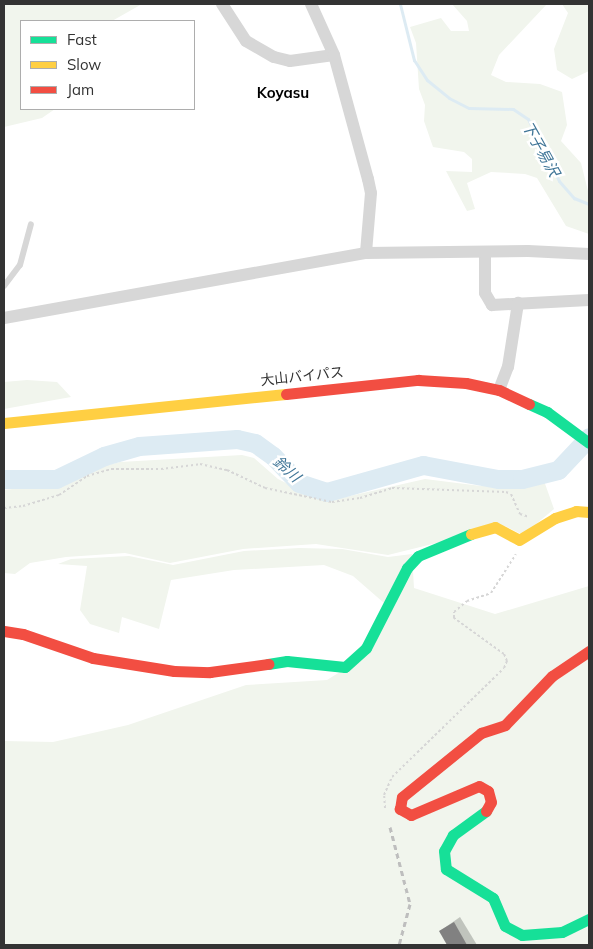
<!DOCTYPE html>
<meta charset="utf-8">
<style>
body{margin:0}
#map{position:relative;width:593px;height:949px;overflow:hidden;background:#fff;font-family:Mulish,"Noto Sans JP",sans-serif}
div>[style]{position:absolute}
.green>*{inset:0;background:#f1f5ed}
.shadow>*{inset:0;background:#0003}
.stream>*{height:3px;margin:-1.5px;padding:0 1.5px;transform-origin:1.5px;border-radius:1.5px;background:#ddebf3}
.river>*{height:19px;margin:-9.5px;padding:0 9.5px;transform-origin:9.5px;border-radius:9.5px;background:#ddebf3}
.building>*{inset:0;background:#818181}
.path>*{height:2px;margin-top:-1px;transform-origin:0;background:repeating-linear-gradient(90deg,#d6d6d6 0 2.5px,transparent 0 5px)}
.lane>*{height:6px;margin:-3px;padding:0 3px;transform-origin:3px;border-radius:3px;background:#d7d7d7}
.street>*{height:12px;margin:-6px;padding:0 6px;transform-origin:6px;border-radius:6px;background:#d7d7d7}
.fast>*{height:11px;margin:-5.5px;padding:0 5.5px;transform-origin:5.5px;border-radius:5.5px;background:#16e098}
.slow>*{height:11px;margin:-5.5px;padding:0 5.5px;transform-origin:5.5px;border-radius:5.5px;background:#ffcf43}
.jam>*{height:11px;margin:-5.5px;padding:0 5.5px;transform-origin:5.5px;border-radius:5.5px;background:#f24e42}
.rail>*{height:3px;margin-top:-1.5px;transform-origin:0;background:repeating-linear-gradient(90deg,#bebebe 0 5px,transparent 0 9px)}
span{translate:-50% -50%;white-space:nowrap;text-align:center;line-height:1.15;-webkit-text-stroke:5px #fff;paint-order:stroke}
.street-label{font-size:14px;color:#333}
.neighbourhood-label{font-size:15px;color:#000;font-weight:700}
.water-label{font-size:15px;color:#3f7597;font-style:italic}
.frame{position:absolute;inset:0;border:5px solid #333;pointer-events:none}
.legend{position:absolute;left:20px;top:20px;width:175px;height:90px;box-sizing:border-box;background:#fff;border:1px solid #adadad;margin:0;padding:6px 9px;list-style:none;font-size:15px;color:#333}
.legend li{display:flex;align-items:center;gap:10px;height:25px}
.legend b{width:25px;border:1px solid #adadad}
</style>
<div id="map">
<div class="green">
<i style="clip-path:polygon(4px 4px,142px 4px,112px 21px,21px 21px,21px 109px,55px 109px,42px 118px,4px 127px)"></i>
<i style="clip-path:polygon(452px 4px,547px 4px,499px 55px,491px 75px,506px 82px,540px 84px,562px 92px,567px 125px,561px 141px,581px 163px,589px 195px,589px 234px,566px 226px,537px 178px,525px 174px,491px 172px,467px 183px,475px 209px,467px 211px,446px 171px,472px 172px,472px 159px,464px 152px,433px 147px,424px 121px,425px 105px,419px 89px,416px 43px,410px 27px,441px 18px,451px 31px,469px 31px,467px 21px)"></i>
<i style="clip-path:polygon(562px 4px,589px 4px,589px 71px,572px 79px,557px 70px,554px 49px,568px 13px)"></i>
<i style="clip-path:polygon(27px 380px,57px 382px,71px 397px,4px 409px,4px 382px)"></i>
<i style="clip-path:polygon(242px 455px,254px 458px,278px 479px,310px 495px,341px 498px,425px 479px,481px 486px,543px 478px,554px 509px,523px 535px,505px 526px,388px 555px,316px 544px,243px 549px,170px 563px,125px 553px,66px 557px,30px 563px,15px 574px,4px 573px,4px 490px,62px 483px,92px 469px,120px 462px)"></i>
<i style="clip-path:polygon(299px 548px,342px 549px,388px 557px,412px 554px,414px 588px,495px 614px,589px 586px,589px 945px,4px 945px,4px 741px,53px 742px,128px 725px,246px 685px,327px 680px,364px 657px,384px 603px,353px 576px,324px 565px,234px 570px,171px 580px,159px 629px,122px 617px,119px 633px,90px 624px,80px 610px,87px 566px,58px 564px,71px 559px,129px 556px,173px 565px,244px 551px)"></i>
</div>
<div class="shadow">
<i style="clip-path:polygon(460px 917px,477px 945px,449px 945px,440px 931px)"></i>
</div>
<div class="stream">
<i style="left:400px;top:4px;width:58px;rotate:76deg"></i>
<i style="left:414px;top:60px;width:24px;rotate:57deg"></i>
<i style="left:427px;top:80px;width:28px;rotate:39deg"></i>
<i style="left:449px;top:98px;width:22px;rotate:27deg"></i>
<i style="left:469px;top:108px;width:44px;rotate:1.3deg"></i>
<i style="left:513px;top:109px;width:18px;rotate:34deg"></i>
<i style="left:528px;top:119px;width:69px;rotate:63.4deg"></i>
<i style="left:559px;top:181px;width:23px;rotate:49deg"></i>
<i style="left:574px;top:198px;width:16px;rotate:22deg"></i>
</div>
<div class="river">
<i style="left:4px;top:479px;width:52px"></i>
<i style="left:56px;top:479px;width:53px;rotate:-25.6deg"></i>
<i style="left:104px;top:456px;width:36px;rotate:-16deg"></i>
<i style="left:139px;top:446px;width:98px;rotate:-4.1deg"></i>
<i style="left:237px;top:439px;width:18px;rotate:13deg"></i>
<i style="left:255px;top:443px;width:22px;rotate:36deg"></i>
<i style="left:273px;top:456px;width:37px;rotate:46deg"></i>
<i style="left:299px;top:483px;width:29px;rotate:18deg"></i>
<i style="left:327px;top:492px;width:100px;rotate:-15.7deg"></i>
<i style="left:423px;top:465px;width:76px;rotate:10.6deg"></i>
<i style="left:498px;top:479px;width:24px"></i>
<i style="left:522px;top:479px;width:37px;rotate:-14deg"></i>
<i style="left:558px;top:470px;width:45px;rotate:-46.8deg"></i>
</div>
<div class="building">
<i style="clip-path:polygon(454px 922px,467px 945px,447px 945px,439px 931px)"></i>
</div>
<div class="path">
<i style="left:4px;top:508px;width:19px;rotate:-6deg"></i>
<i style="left:23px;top:506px;width:38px;rotate:-17deg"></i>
<i style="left:59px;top:495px;width:34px;rotate:-34deg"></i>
<i style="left:87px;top:476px;width:25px;rotate:-16deg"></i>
<i style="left:111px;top:469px;width:50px"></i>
<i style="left:161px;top:469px;width:39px;rotate:-7deg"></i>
<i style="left:200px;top:464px;width:28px;rotate:13deg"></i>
<i style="left:227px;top:470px;width:42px;rotate:25.3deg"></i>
<i style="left:265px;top:488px;width:68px;rotate:11.8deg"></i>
<i style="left:332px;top:502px;width:28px;rotate:-8deg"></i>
<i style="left:360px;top:498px;width:34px;rotate:-17deg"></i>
<i style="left:392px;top:488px;width:114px;rotate:2deg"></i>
<i style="left:506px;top:492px;width:5px;rotate:22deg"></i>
<i style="left:511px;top:494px;width:22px;rotate:66deg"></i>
<i style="left:520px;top:514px;width:9px;rotate:18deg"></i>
<i style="left:385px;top:808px;width:13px;rotate:-94deg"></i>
<i style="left:384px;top:795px;width:20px;rotate:-66deg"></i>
<i style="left:392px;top:777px;width:156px;rotate:-44.2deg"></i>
<i style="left:504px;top:668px;width:8px;rotate:-67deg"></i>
<i style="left:507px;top:661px;width:8px;rotate:-113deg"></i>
<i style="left:504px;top:654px;width:62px;rotate:-144.2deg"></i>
<i style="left:454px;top:618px;width:6px;rotate:-90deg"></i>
<i style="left:454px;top:612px;width:17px;rotate:-40deg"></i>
<i style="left:467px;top:601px;width:25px;rotate:-18deg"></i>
<i style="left:491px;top:593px;width:46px;rotate:-57.3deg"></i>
</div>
<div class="lane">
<i style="left:4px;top:286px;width:26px;rotate:-53deg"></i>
<i style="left:20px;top:265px;width:42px;rotate:-75deg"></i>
</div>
<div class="street">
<i style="left:222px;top:4px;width:44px;rotate:57deg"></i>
<i style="left:246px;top:41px;width:32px;rotate:30deg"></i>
<i style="left:274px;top:57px;width:16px;rotate:14deg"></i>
<i style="left:290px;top:61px;width:44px;rotate:-7.8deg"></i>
<i style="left:311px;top:4px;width:56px;rotate:65.7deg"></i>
<i style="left:334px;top:55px;width:129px;rotate:74.7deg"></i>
<i style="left:368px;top:179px;width:14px;rotate:78deg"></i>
<i style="left:371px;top:193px;width:60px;rotate:94.8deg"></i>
<i style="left:485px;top:252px;width:41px;rotate:90deg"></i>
<i style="left:485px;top:293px;width:14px;rotate:60deg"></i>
<i style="left:492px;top:305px;width:97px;rotate:-3deg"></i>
<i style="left:4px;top:318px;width:368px;rotate:-10.2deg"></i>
<i style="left:366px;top:253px;width:162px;rotate:-0.7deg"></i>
<i style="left:528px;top:251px;width:61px;rotate:2.8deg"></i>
<i style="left:499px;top:390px;width:25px;rotate:-69deg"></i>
<i style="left:508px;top:367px;width:65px;rotate:-81.1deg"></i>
</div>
<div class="fast">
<i style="left:529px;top:404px;width:20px;rotate:24deg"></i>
<i style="left:547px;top:412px;width:52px;rotate:36.4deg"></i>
<i style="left:268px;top:664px;width:19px;rotate:-9deg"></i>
<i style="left:287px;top:661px;width:58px;rotate:5.9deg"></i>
<i style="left:345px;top:667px;width:28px;rotate:-42deg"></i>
<i style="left:366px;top:648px;width:90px;rotate:-62.9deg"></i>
<i style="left:407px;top:568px;width:16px;rotate:-47deg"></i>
<i style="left:418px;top:556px;width:57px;rotate:-22.5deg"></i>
<i style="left:486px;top:811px;width:41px;rotate:144deg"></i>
<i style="left:453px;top:835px;width:18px;rotate:119deg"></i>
<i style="left:444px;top:851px;width:18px;rotate:84deg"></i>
<i style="left:446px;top:869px;width:55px;rotate:31.7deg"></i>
<i style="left:493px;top:898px;width:30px;rotate:67deg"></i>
<i style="left:505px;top:926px;width:19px;rotate:28deg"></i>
<i style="left:522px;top:935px;width:40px;rotate:-4.3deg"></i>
<i style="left:562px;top:932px;width:30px;rotate:-26deg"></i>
</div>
<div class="slow">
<i style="left:4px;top:423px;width:283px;rotate:-5.9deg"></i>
<i style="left:471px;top:534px;width:25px;rotate:-16deg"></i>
<i style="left:495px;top:527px;width:27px;rotate:28deg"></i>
<i style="left:519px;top:540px;width:42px;rotate:-31.4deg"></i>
<i style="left:555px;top:518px;width:22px;rotate:-18deg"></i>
<i style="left:576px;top:511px;width:13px;rotate:4deg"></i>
</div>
<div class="jam">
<i style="left:286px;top:394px;width:133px;rotate:-6.1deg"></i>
<i style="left:418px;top:380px;width:48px;rotate:3.6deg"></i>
<i style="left:466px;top:383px;width:34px;rotate:12deg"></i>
<i style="left:499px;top:390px;width:33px;rotate:25deg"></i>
<i style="left:4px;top:631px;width:19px;rotate:9deg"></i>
<i style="left:23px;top:634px;width:74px;rotate:18.9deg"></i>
<i style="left:93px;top:658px;width:82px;rotate:9.1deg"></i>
<i style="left:174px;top:671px;width:36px;rotate:2deg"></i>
<i style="left:210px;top:672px;width:59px;rotate:-7.9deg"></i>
<i style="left:486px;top:811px;width:10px;rotate:-61deg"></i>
<i style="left:491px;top:802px;width:11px;rotate:-105deg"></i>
<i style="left:488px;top:791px;width:10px;rotate:-151deg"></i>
<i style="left:479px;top:786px;width:74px;rotate:156.9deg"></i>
<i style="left:411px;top:815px;width:13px;rotate:-151deg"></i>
<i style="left:400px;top:809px;width:12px;rotate:-81deg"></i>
<i style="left:402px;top:797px;width:102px;rotate:-39deg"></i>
<i style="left:481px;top:733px;width:25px;rotate:-18deg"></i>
<i style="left:505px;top:725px;width:68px;rotate:-46.2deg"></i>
<i style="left:552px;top:676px;width:45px;rotate:-34deg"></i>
</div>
<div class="rail">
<i style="left:390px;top:827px;width:80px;rotate:75.4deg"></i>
<i style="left:410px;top:904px;width:42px;rotate:105deg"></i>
</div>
<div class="street-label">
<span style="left:302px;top:376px;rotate:-6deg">大山バイパス</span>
</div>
<div class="neighbourhood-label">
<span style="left:283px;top:93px">Koyasu</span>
</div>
<div class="water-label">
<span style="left:541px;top:149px;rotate:61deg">下子易沢</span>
<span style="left:287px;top:469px;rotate:42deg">鈴川</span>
</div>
<div class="frame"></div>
<ul class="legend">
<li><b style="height:6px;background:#16e098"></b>Fast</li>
<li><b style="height:6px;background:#ffcf43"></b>Slow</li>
<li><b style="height:6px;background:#f24e42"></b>Jam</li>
</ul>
</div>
